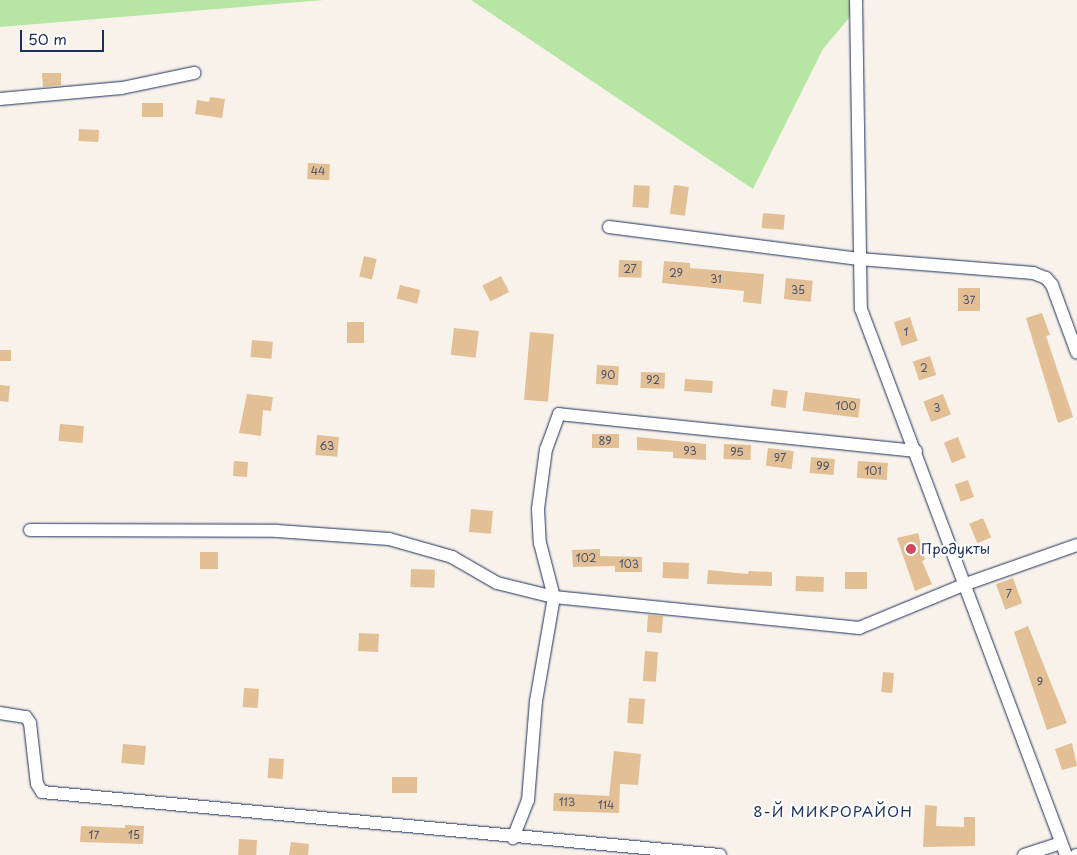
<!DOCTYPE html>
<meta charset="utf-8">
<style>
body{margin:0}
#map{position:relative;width:1077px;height:855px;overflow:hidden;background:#f9f2ea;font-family:"Playpen Sans",sans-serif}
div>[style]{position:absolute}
.green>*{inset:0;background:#b7e5a4}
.building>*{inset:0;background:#e2bf94;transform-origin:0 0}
.roads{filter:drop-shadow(0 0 1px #1b2f5e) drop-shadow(0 0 1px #1b2f5e)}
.minor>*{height:12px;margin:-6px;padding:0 6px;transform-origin:6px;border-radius:6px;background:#fff}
.dots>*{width:14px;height:14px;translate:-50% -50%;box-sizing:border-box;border:2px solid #fff;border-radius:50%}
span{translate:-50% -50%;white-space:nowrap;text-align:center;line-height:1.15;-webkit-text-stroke:4px #fff;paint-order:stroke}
.number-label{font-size:11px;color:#4d536c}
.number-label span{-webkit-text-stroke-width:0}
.poi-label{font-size:14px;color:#1b2f5e}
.left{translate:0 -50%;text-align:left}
.neighbourhood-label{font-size:15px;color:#1b2f5e;letter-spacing:1px}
.scale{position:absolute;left:20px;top:30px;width:84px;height:22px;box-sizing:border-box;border:2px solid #1b2f5e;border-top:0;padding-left:6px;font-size:15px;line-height:18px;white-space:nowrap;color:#1b2f5e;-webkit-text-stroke:4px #fff;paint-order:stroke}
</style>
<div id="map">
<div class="green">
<i style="clip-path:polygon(0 0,324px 0,0 27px)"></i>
<i style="clip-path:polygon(471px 0,864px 0,823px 49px,753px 189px)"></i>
</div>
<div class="building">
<i style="clip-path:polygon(42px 73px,61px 73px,61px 85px,43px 87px)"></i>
<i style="clip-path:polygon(210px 97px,225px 99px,222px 118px,195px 114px,197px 100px,209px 102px)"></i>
<i style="left:142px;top:103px;width:21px;height:14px"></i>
<i style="left:79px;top:129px;width:20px;height:12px;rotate:3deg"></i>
<i style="left:308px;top:163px;width:22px;height:16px;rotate:3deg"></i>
<i style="left:634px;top:185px;width:16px;height:22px;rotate:4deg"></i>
<i style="left:674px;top:185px;width:15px;height:29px;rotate:8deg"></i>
<i style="left:763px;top:213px;width:22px;height:15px;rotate:5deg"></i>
<i style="left:364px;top:256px;width:13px;height:21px;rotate:13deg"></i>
<i style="left:619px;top:260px;width:23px;height:17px;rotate:2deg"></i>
<i style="clip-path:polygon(664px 261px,690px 263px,690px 268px,764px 274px,761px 304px,743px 302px,744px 291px,662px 283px)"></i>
<i style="left:501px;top:276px;width:18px;height:21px;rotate:63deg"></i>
<i style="left:786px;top:278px;width:27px;height:21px;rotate:6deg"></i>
<i style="left:400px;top:285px;width:21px;height:14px;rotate:14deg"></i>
<i style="left:980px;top:288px;width:23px;height:22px;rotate:90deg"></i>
<i style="clip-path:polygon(1042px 313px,1050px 335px,1046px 336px,1073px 417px,1058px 423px,1026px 318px)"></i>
<i style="left:910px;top:317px;width:25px;height:17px;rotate:72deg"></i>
<i style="left:364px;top:322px;width:21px;height:17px;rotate:90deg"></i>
<i style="left:454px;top:328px;width:25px;height:27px;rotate:7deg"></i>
<i style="left:530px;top:332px;width:24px;height:68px;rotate:5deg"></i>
<i style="left:252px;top:340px;width:21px;height:17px;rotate:5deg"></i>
<i style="left:11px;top:350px;width:11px;height:11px;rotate:90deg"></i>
<i style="left:930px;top:356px;width:20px;height:18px;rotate:72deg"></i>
<i style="left:597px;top:365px;width:22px;height:19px;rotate:3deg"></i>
<i style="left:641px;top:372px;width:24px;height:16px;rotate:2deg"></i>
<i style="left:685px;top:379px;width:28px;height:12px;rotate:4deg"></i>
<i style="left:0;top:385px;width:10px;height:16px;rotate:6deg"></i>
<i style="left:773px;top:389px;width:15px;height:17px;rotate:8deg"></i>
<i style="left:805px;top:392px;width:56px;height:19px;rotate:7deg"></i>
<i style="clip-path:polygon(247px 394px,273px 397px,271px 411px,263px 410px,261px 436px,239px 433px)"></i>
<i style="left:943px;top:394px;width:22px;height:21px;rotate:69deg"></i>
<i style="left:60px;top:424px;width:24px;height:17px;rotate:5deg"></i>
<i style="left:592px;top:434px;width:27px;height:14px"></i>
<i style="left:317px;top:435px;width:22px;height:20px;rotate:5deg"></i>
<i style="clip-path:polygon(637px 437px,706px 444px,706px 460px,673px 458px,673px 452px,637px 450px)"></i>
<i style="left:958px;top:437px;width:22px;height:15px;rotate:69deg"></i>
<i style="left:724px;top:444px;width:27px;height:15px;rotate:2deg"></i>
<i style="left:768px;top:448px;width:26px;height:18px;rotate:7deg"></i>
<i style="left:811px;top:457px;width:24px;height:16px;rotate:5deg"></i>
<i style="left:234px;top:461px;width:14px;height:15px;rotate:4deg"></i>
<i style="left:858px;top:461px;width:30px;height:17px;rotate:4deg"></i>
<i style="left:968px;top:480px;width:18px;height:14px;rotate:71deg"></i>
<i style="left:471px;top:509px;width:22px;height:23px;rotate:5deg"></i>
<i style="left:983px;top:518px;width:21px;height:15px;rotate:67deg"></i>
<i style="clip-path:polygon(918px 533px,925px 560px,922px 561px,932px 584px,915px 591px,897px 538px)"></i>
<i style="clip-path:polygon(600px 549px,600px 556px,642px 557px,642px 572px,615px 572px,615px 566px,573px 567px,572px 550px)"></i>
<i style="left:200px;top:552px;width:18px;height:17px"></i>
<i style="left:663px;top:562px;width:26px;height:16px;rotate:2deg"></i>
<i style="left:411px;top:569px;width:24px;height:18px;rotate:2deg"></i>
<i style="clip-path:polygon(708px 570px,748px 574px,749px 571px,772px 572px,772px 586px,707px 584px)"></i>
<i style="left:845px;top:572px;width:22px;height:17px"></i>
<i style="left:796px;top:576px;width:28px;height:15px;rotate:2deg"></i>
<i style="left:1013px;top:578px;width:27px;height:18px;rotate:70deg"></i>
<i style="left:648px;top:615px;width:15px;height:17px;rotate:4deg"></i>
<i style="clip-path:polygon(1028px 626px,1067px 723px,1047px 730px,1014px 632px)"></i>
<i style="left:359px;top:633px;width:20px;height:18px;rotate:3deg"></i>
<i style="left:645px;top:651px;width:13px;height:30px;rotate:4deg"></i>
<i style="left:883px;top:672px;width:11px;height:20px;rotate:5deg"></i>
<i style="left:244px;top:688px;width:15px;height:19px;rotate:4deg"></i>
<i style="left:629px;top:698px;width:16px;height:25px;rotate:4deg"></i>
<i style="clip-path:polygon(1072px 743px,1077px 766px,1062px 770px,1055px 749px)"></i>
<i style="left:123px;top:744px;width:23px;height:19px;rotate:5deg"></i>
<i style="clip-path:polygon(614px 751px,641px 754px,638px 785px,620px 784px,619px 813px,553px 811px,554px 793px,609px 796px)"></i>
<i style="left:269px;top:758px;width:15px;height:20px;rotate:4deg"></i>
<i style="left:392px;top:777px;width:25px;height:16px"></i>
<i style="clip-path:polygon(925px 805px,937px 806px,936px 826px,964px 827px,964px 817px,975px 817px,975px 846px,923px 847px)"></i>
<i style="clip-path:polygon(125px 825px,144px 826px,143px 844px,80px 842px,81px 826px,125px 828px)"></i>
<i style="left:239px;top:839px;width:18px;height:16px;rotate:3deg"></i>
<i style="clip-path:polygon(291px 842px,309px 844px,308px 855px,289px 855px)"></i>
</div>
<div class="roads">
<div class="minor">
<i style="left:856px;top:0;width:309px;rotate:89.1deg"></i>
<i style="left:861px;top:309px;width:583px;rotate:69.42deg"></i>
<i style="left:0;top:99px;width:122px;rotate:-5.2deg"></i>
<i style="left:122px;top:88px;width:74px;rotate:-11.8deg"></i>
<i style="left:609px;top:227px;width:252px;rotate:7.3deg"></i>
<i style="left:859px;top:259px;width:175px;rotate:4.6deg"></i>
<i style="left:1033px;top:273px;width:14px;rotate:21deg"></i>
<i style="left:1046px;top:278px;width:9px;rotate:49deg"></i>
<i style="left:1052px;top:285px;width:72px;rotate:69.8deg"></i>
<i style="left:916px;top:451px;width:359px;rotate:-174.1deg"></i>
<i style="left:559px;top:414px;width:37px;rotate:110deg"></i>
<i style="left:546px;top:449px;width:61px;rotate:97.6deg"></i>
<i style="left:538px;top:509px;width:34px;rotate:87deg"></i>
<i style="left:540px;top:543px;width:56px;rotate:75.5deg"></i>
<i style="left:554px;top:597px;width:307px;rotate:5.8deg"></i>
<i style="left:859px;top:628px;width:116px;rotate:-22.4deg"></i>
<i style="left:966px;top:584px;width:118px;rotate:-19.4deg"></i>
<i style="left:30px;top:530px;width:247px;rotate:0.2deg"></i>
<i style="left:277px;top:531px;width:112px;rotate:4.1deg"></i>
<i style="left:389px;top:539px;width:66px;rotate:15.9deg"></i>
<i style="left:452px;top:557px;width:52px;rotate:30deg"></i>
<i style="left:497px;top:583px;width:59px;rotate:13.8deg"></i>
<i style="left:554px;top:597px;width:106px;rotate:99.8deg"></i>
<i style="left:536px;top:701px;width:99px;rotate:94.6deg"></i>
<i style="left:528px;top:800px;width:41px;rotate:111.5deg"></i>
<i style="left:0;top:713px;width:26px;rotate:9deg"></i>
<i style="left:26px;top:717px;width:7px;rotate:56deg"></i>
<i style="left:30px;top:723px;width:61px;rotate:83.5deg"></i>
<i style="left:37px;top:784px;width:9px;rotate:58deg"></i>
<i style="left:42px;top:792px;width:681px;rotate:5.31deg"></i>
<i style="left:1024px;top:855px;width:39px;rotate:-18deg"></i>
<i style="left:1076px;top:855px;width:1px"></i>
</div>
</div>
<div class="dots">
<i style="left:911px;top:549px;background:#d1495b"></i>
</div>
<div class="number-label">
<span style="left:318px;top:171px">44</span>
<span style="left:630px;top:269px">27</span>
<span style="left:676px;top:273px">29</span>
<span style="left:716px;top:279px">31</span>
<span style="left:798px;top:290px">35</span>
<span style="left:969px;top:300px">37</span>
<span style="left:906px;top:332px">1</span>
<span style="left:924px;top:368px">2</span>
<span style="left:608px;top:375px">90</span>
<span style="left:653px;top:380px">92</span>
<span style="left:846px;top:406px">100</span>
<span style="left:937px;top:408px">3</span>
<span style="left:605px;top:441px">89</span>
<span style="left:327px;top:446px">63</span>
<span style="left:690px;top:451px">93</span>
<span style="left:737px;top:452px">95</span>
<span style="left:780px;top:458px">97</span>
<span style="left:823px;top:466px">99</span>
<span style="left:873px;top:471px">101</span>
<span style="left:586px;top:558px">102</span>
<span style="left:629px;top:564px">103</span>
<span style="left:1009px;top:594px">7</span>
<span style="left:1040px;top:682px">9</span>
<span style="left:567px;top:802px">113</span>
<span style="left:606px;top:805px">114</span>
<span style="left:94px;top:835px">17</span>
<span style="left:134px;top:835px">15</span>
</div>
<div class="poi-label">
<span class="left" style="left:921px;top:549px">Продукты</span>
</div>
<div class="neighbourhood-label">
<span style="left:833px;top:811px">8-Й МИКРОРАЙОН</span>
</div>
<div class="scale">50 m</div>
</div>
